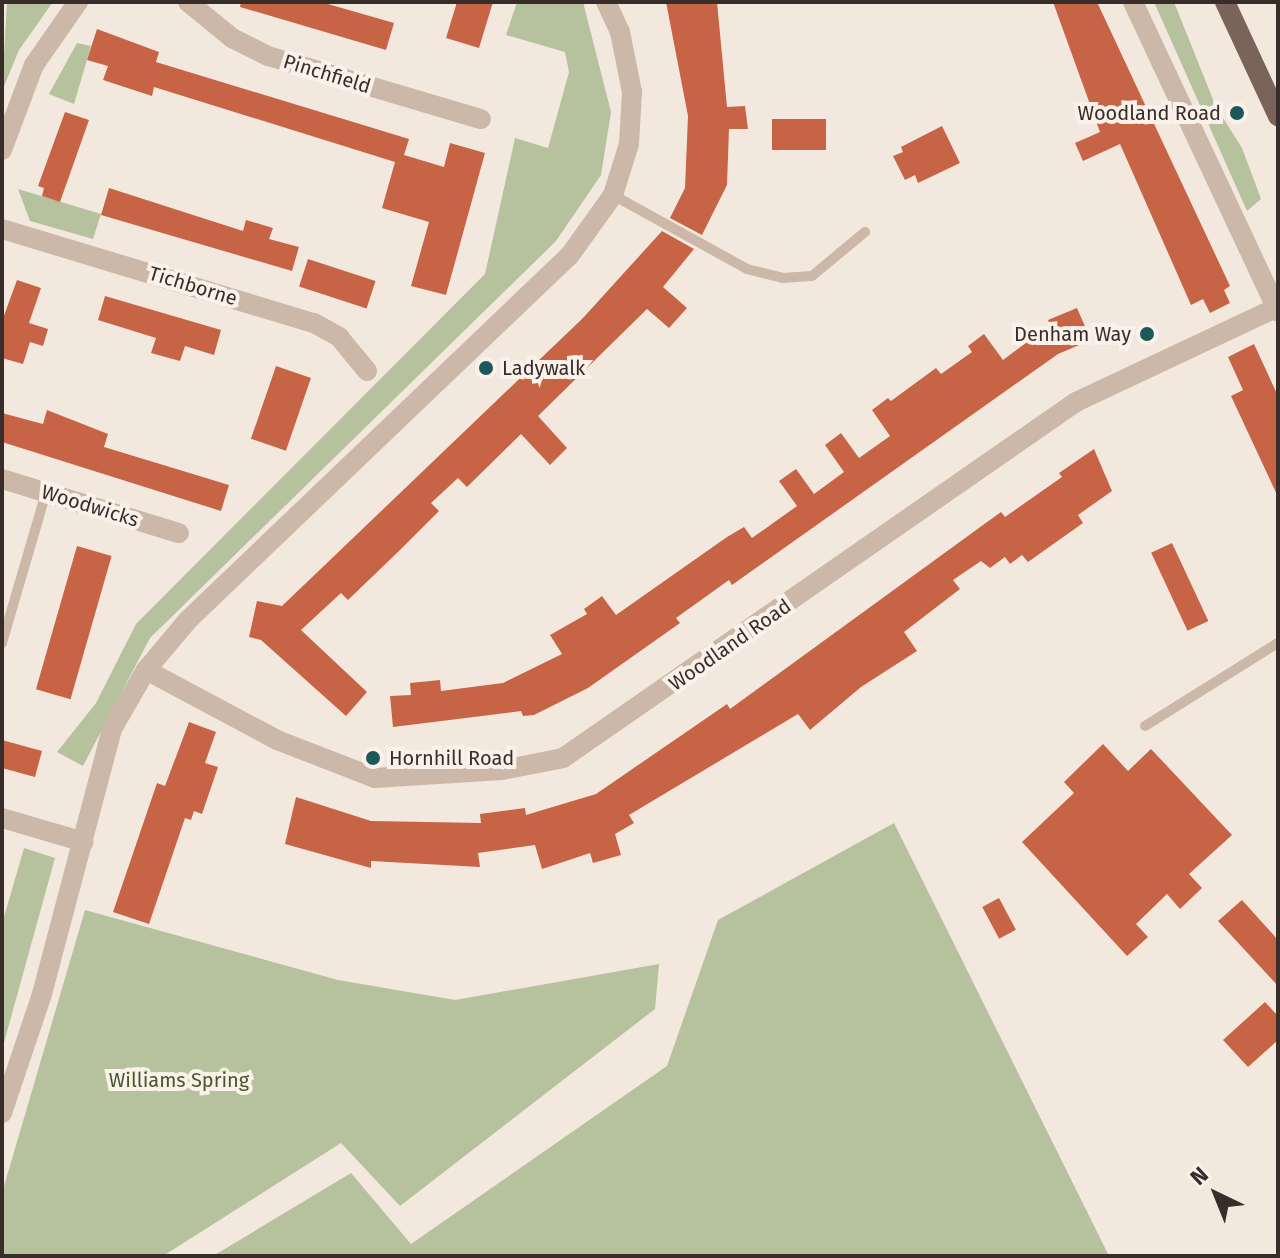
<!DOCTYPE html>
<style>
body{margin:0}
#map{position:relative;width:1280px;height:1258px;overflow:hidden;background:#f3e8dd;font-family:"Fira Sans",sans-serif}
div>[style]{position:absolute}
.green>*{inset:0;background:#b6c29d}
.building>*{inset:0;background:#c86446;transform-origin:0 0}
.service>*{height:10px;margin:-5px;padding:0 5px;transform-origin:5px;border-radius:5px;background:#cbb8a8}
.minor>*{height:20px;margin:-10px;padding:0 10px;transform-origin:10px;border-radius:10px;background:#cbb8a8}
.primary>*{height:20px;margin:-10px;padding:0 10px;transform-origin:10px;border-radius:10px;background:#7a645a}
.dots>*{width:22px;height:22px;translate:-50% -50%;box-sizing:border-box;border:4px solid #faf2ea;border-radius:50%}
span{translate:-50% -50%;white-space:nowrap;text-align:center;line-height:1.15;-webkit-text-stroke:8px #faf2ea;paint-order:stroke}
.street-label{font-size:20px;color:#382d29}
.poi-label{font-size:20px;color:#382d29}
.right{translate:-100% -50%;text-align:right}
.left{translate:0 -50%;text-align:left}
.park-label{font-size:20px;color:#48572c}
.frame{position:absolute;inset:0;border:4px solid #382d29;pointer-events:none}
.north{position:absolute;left:1176px;top:1154px;width:80px;height:80px;-webkit-text-stroke:6px #faf2ea;paint-order:stroke;rotate:317deg;font-size:22px;font-weight:700;line-height:32px;text-align:center;color:#382d29}
.north::after{content:'';display:block;margin:auto;width:28px;height:36px;background:#382d29;clip-path:polygon(50% 0,100% 100%,50% 72%,0 100%)}
</style>
<div id="map">
<div class="green">
<i style="clip-path:polygon(7px 2px,53px 2px,19px 50px,2px 91px)"></i>
<i style="clip-path:polygon(517px 2px,583px 2px,611px 112px,601px 175px,556px 241px,150px 638px,83px 766px,57px 752px,96px 703px,136px 624px,485px 274px,515px 138px,548px 148px,569px 72px,565px 52px,506px 35px)"></i>
<i style="clip-path:polygon(1154px 2px,1174px 2px,1216px 107px,1242px 148px,1261px 199px,1247px 211px)"></i>
<i style="clip-path:polygon(77px 43px,91px 46px,74px 104px,49px 94px)"></i>
<i style="clip-path:polygon(18px 189px,101px 214px,93px 239px,30px 221px)"></i>
<i style="clip-path:polygon(894px 823px,1109px 1256px,213px 1256px,351px 1173px,411px 1244px,667px 1066px,718px 920px)"></i>
<i style="clip-path:polygon(24px 848px,55px 858px,2px 1050px,2px 924px)"></i>
<i style="clip-path:polygon(85px 910px,338px 980px,455px 1000px,659px 964px,655px 1009px,400px 1206px,341px 1143px,163px 1256px,2px 1256px,2px 1193px)"></i>
</div>
<div class="building">
<i style="clip-path:polygon(241px 2px,321px 2px,394px 23px,386px 50px,240px 7px)"></i>
<i style="clip-path:polygon(457px 2px,493px 2px,479px 48px,446px 38px)"></i>
<i style="clip-path:polygon(666px 2px,717px 2px,727px 107px,745px 106px,748px 129px,729px 129px,727px 185px,702px 235px,670px 218px,685px 188px,688px 116px)"></i>
<i style="clip-path:polygon(1053px 2px,1097px 2px,1230px 286px,1224px 290px,1230px 303px,1210px 313px,1203px 299px,1191px 305px,1120px 144px,1083px 161px,1075px 143px,1100px 132px)"></i>
<i style="clip-path:polygon(97px 29px,159px 52px,156px 62px,409px 139px,404px 155px,444px 167px,450px 143px,485px 153px,446px 295px,411px 286px,429px 222px,382px 208px,395px 162px,154px 87px,152px 96px,103px 80px,108px 66px,87px 60px)"></i>
<i style="clip-path:polygon(65px 112px,89px 120px,60px 202px,42px 196px,44px 188px,38px 186px)"></i>
<i style="left:772px;top:119px;width:54px;height:31px"></i>
<i style="clip-path:polygon(942px 126px,960px 163px,918px 183px,915px 175px,905px 180px,893px 156px,903px 152px,901px 147px)"></i>
<i style="clip-path:polygon(109px 188px,243px 231px,246px 220px,273px 228px,269px 239px,299px 247px,292px 271px,101px 215px)"></i>
<i style="clip-path:polygon(662px 231px,694px 249px,663px 287px,687px 308px,669px 328px,647px 309px,538px 416px,567px 448px,550px 465px,521px 434px,467px 487px,458px 478px,431px 503px,439px 511px,400px 550px,348px 600px,341px 593px,301px 630px,367px 692px,346px 716px,261px 640px,249px 637px,257px 601px,282px 606px,583px 318px)"></i>
<i style="left:308px;top:259px;width:71px;height:29px;rotate:18deg"></i>
<i style="clip-path:polygon(17px 280px,41px 288px,29px 323px,48px 329px,43px 346px,30px 342px,23px 364px,2px 358px,2px 321px)"></i>
<i style="clip-path:polygon(105px 296px,221px 330px,214px 355px,185px 346px,180px 361px,151px 353px,156px 338px,98px 320px)"></i>
<i style="clip-path:polygon(1077px 308px,1091px 340px,1058px 354px,732px 585px,729px 580px,676px 618px,680px 623px,588px 688px,534px 715px,523px 716px,521px 711px,393px 727px,390px 696px,411px 695px,410px 683px,440px 680px,441px 691px,503px 683px,562px 654px,550px 635px,587px 614px,584px 609px,602px 596px,616px 615px,727px 537px,744px 527px,752px 538px,797px 506px,779px 481px,796px 469px,814px 494px,844px 472px,825px 445px,841px 433px,859px 458px,890px 436px,872px 410px,888px 398px,891px 401px,936px 368px,941px 374px,972px 352px,968px 346px,984px 334px,1003px 360px,1050px 325px,1048px 320px)"></i>
<i style="clip-path:polygon(1254px 344px,1278px 396px,1278px 497px,1231px 396px,1243px 390px,1228px 357px)"></i>
<i style="left:276px;top:366px;width:37px;height:77px;rotate:19deg"></i>
<i style="clip-path:polygon(47px 410px,108px 434px,104px 447px,229px 485px,221px 511px,2px 442px,2px 413px,43px 424px)"></i>
<i style="clip-path:polygon(1094px 449px,1112px 491px,1078px 515px,1083px 523px,1028px 562px,1022px 555px,1010px 564px,1005px 557px,990px 568px,981px 561px,953px 580px,960px 589px,904px 632px,917px 651px,861px 687px,810px 730px,798px 714px,629px 815px,634px 823px,615px 834px,621px 855px,593px 863px,590px 853px,542px 869px,535px 845px,478px 853px,480px 867px,371px 861px,371px 868px,285px 844px,296px 797px,371px 821px,481px 823px,480px 814px,525px 808px,526px 815px,596px 794px,727px 704px,730px 709px,983px 525px,1001px 512px,1005px 517px,1062px 477px,1059px 473px)"></i>
<i style="left:1172px;top:543px;width:86px;height:23px;rotate:65deg"></i>
<i style="left:77px;top:546px;width:36px;height:149px;rotate:16deg"></i>
<i style="clip-path:polygon(189px 722px,216px 732px,205px 763px,218px 767px,202px 814px,194px 811px,191px 820px,185px 818px,149px 924px,113px 912px,157px 783px,165px 786px)"></i>
<i style="clip-path:polygon(2px 740px,42px 751px,35px 777px,2px 768px)"></i>
<i style="clip-path:polygon(1103px 744px,1128px 771px,1151px 749px,1232px 835px,1189px 874px,1202px 888px,1180px 909px,1167px 894px,1136px 924px,1148px 937px,1127px 956px,1022px 842px,1074px 793px,1064px 782px)"></i>
<i style="left:999px;top:898px;width:36px;height:19px;rotate:62deg"></i>
<i style="clip-path:polygon(1242px 900px,1278px 940px,1278px 986px,1218px 921px)"></i>
<i style="clip-path:polygon(1265px 1002px,1278px 1016px,1278px 1040px,1248px 1067px,1223px 1040px)"></i>
</div>
<div class="service">
<i style="left:613px;top:195px;width:153px;rotate:28.9deg"></i>
<i style="left:747px;top:269px;width:36px;rotate:14deg"></i>
<i style="left:782px;top:278px;width:30px;rotate:-4deg"></i>
<i style="left:812px;top:276px;width:69px;rotate:-39.7deg"></i>
<i style="left:2px;top:643px;width:156px;rotate:-73.7deg"></i>
<i style="left:1145px;top:726px;width:157px;rotate:-32deg"></i>
</div>
<div class="minor">
<i style="left:188px;top:2px;width:57px;rotate:39.3deg"></i>
<i style="left:232px;top:38px;width:40px;rotate:26.6deg"></i>
<i style="left:268px;top:56px;width:222px;rotate:16.5deg"></i>
<i style="left:1133px;top:2px;width:342px;rotate:64.9deg"></i>
<i style="left:2px;top:150px;width:91px;rotate:-69.4deg"></i>
<i style="left:34px;top:65px;width:77px;rotate:-55.1deg"></i>
<i style="left:2px;top:229px;width:326px;rotate:16.8deg"></i>
<i style="left:314px;top:323px;width:29px;rotate:29deg"></i>
<i style="left:339px;top:337px;width:44px;rotate:50.5deg"></i>
<i style="left:2px;top:479px;width:185px;rotate:17deg"></i>
<i style="left:146px;top:670px;width:149px;rotate:28.1deg"></i>
<i style="left:277px;top:740px;width:105px;rotate:21.2deg"></i>
<i style="left:375px;top:778px;width:127px;rotate:-3.6deg"></i>
<i style="left:502px;top:770px;width:62px;rotate:-11.1deg"></i>
<i style="left:563px;top:758px;width:624px;rotate:-34.76deg"></i>
<i style="left:1076px;top:402px;width:223px;rotate:-25.2deg"></i>
<i style="left:2px;top:818px;width:85px;rotate:16.3deg"></i>
<i style="left:2px;top:1113px;width:126px;rotate:-71.4deg"></i>
<i style="left:42px;top:994px;width:274px;rotate:-75.2deg"></i>
<i style="left:112px;top:729px;width:68px;rotate:-60deg"></i>
<i style="left:146px;top:670px;width:65px;rotate:-50deg"></i>
<i style="left:188px;top:620px;width:528px;rotate:-43.7deg"></i>
<i style="left:570px;top:255px;width:74px;rotate:-54.4deg"></i>
<i style="left:613px;top:195px;width:53px;rotate:-72.6deg"></i>
<i style="left:629px;top:144px;width:52px;rotate:-86.7deg"></i>
<i style="left:632px;top:92px;width:61px;rotate:-101.3deg"></i>
<i style="left:620px;top:32px;width:33px;rotate:-115deg"></i>
</div>
<div class="primary">
<i style="left:1225px;top:2px;width:126px;rotate:65.1deg"></i>
</div>
<div class="dots">
<i style="left:1237px;top:113px;background:#1d585b"></i>
<i style="left:1147px;top:334px;background:#1d585b"></i>
<i style="left:486px;top:368px;background:#1d585b"></i>
<i style="left:373px;top:758px;background:#1d585b"></i>
</div>
<div class="street-label">
<span style="left:327px;top:74px;rotate:17deg">Pinchfield</span>
<span style="left:193px;top:286px;rotate:17deg">Tichborne</span>
<span style="left:90px;top:506px;rotate:17deg">Woodwicks</span>
<span style="left:730px;top:645px;rotate:-35deg">Woodland Road</span>
</div>
<div class="poi-label">
<span class="right" style="left:1221px;top:113px">Woodland Road</span>
<span class="right" style="left:1131px;top:334px">Denham Way</span>
<span class="left" style="left:502px;top:368px">Ladywalk</span>
<span class="left" style="left:389px;top:758px">Hornhill Road</span>
</div>
<div class="park-label">
<span style="left:179px;top:1080px">Williams Spring</span>
</div>
<div class="frame"></div>
<div class="north">N</div>
</div>
